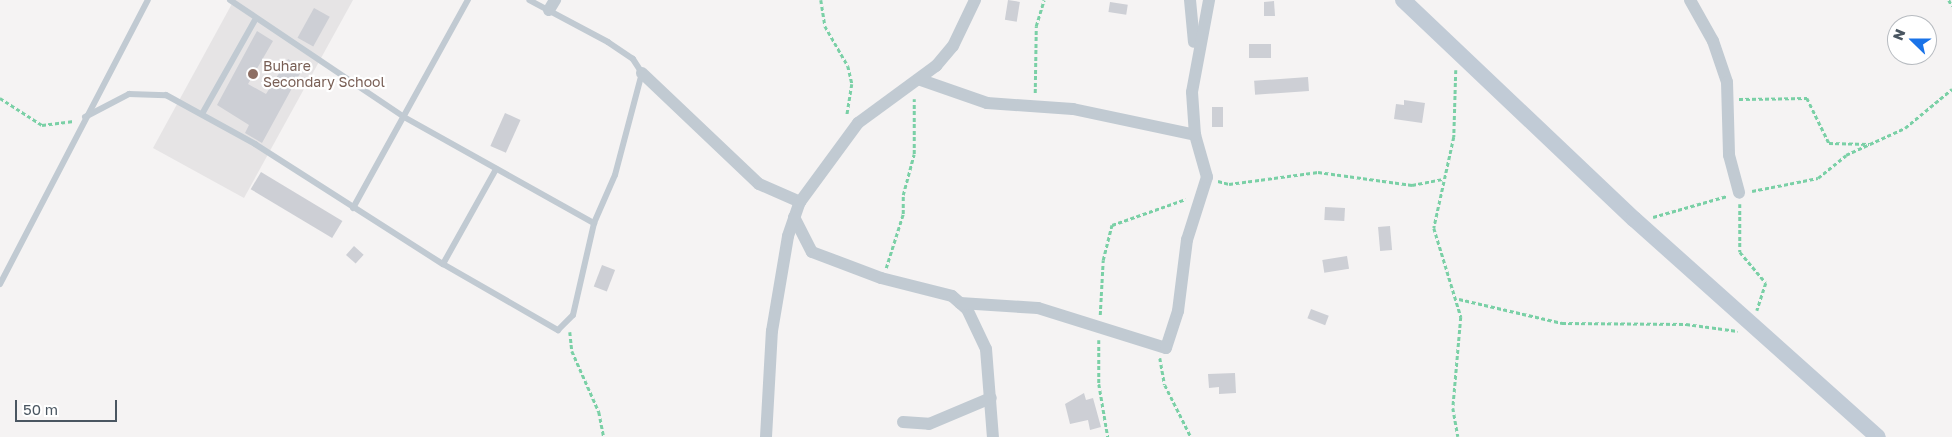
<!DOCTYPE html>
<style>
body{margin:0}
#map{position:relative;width:1952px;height:437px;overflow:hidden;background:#f5f3f3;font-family:"Golos Text",sans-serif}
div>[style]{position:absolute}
.education>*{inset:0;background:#e6e4e5}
.building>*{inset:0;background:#cdcfd5;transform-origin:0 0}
.path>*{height:2.5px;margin-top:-1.25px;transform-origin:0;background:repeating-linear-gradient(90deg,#7ad0a6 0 4px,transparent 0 6.5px)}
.service>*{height:6px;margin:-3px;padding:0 3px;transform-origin:3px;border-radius:3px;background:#c1cad2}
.minor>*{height:12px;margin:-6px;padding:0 6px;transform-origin:6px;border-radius:6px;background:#c1cad2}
.secondary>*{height:16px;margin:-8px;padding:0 8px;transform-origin:8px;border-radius:8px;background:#c1cbd6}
.dots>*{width:14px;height:14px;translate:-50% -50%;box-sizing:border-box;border:2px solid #fff;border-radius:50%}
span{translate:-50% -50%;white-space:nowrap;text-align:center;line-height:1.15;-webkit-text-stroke:4.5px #fff;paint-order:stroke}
.education-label{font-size:14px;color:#785e54}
.left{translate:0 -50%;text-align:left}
.north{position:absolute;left:1887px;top:15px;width:50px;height:50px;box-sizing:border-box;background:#fff;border:1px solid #b7bbc0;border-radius:50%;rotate:292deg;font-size:14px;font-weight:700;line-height:20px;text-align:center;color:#4a5661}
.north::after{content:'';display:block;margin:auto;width:18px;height:22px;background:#1a73e8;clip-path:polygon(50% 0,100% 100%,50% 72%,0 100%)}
.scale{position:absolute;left:15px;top:400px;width:102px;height:22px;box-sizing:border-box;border:2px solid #4a5661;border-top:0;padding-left:6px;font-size:15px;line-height:18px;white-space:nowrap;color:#4a5661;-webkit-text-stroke:4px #fff;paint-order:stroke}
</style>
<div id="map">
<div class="education">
<i style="clip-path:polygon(234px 0,353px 0,244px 198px,153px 148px)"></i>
</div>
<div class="building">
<i style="left:1008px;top:0;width:12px;height:20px;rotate:9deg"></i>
<i style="clip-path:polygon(1274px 1px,1275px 16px,1264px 16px,1264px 2px)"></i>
<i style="left:1110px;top:2px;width:18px;height:10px;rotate:9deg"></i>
<i style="left:314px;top:8px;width:18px;height:34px;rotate:29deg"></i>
<i style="clip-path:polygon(257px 31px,273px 41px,248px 84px,266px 94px,288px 59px,303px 68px,262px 143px,245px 133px,249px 125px,217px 105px)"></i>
<i style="left:1271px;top:44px;width:14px;height:22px;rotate:90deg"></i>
<i style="left:1308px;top:77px;width:14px;height:54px;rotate:86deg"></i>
<i style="clip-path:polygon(1404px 100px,1425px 103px,1422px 123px,1394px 119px,1396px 104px,1404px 105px)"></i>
<i style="left:1212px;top:107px;width:11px;height:20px"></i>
<i style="left:505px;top:113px;width:17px;height:36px;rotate:24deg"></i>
<i style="left:261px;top:172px;width:95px;height:20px;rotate:31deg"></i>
<i style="left:1325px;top:207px;width:20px;height:13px;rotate:3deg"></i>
<i style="left:1390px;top:226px;width:24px;height:12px;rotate:85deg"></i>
<i style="left:354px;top:246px;width:13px;height:12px;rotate:42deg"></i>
<i style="left:1347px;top:256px;width:13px;height:25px;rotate:81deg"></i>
<i style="left:602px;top:265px;width:14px;height:23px;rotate:21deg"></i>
<i style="left:1311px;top:309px;width:19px;height:10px;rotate:21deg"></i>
<i style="clip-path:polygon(1235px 373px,1236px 393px,1219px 394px,1219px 387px,1209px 388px,1208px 374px)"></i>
<i style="clip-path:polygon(1084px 393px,1086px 400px,1093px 398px,1101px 427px,1090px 430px,1088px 420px,1070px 424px,1065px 404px)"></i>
</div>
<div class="path">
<i style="left:821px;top:0;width:26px;rotate:81deg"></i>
<i style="left:825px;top:26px;width:46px;rotate:60.1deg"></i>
<i style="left:848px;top:66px;width:18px;rotate:77deg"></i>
<i style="left:852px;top:84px;width:32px;rotate:99deg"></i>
<i style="left:1949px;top:0;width:7px;rotate:63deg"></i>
<i style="left:1456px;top:70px;width:67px;rotate:91.7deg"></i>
<i style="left:1454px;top:137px;width:93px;rotate:102.4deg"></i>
<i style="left:1434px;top:228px;width:93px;rotate:73.1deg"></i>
<i style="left:1461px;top:317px;width:91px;rotate:95deg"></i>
<i style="left:1453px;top:408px;width:29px;rotate:80deg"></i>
<i style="left:1035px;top:93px;width:67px;rotate:-89.1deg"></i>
<i style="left:1036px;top:26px;width:27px;rotate:-73deg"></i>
<i style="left:0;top:98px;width:50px;rotate:32.7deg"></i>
<i style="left:42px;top:125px;width:32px;rotate:-7deg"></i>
<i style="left:1739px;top:99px;width:68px;rotate:-0.8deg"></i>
<i style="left:1807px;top:98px;width:50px;rotate:63.9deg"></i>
<i style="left:1829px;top:143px;width:40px;rotate:1.4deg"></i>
<i style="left:1218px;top:181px;width:11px;rotate:15deg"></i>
<i style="left:1229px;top:184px;width:90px;rotate:-7.7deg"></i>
<i style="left:1318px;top:172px;width:95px;rotate:7.9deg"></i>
<i style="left:1412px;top:185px;width:32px;rotate:-11deg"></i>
<i style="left:1752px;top:191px;width:67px;rotate:-11.1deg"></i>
<i style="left:1818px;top:178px;width:36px;rotate:-39deg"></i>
<i style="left:1846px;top:155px;width:65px;rotate:-24.6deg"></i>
<i style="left:1905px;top:128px;width:61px;rotate:-39.7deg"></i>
<i style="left:1740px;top:204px;width:48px;rotate:90deg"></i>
<i style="left:1740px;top:252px;width:40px;rotate:50deg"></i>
<i style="left:1766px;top:283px;width:29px;rotate:108deg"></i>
<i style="left:1653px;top:217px;width:77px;rotate:-15.8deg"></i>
<i style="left:886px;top:268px;width:57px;rotate:-72.5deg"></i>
<i style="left:903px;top:214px;width:19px;rotate:-90deg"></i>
<i style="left:903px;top:195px;width:42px;rotate:-75deg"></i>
<i style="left:914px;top:154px;width:55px;rotate:-90deg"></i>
<i style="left:1459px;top:299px;width:106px;rotate:13.1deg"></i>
<i style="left:1562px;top:323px;width:124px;rotate:0.5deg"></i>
<i style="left:1686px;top:324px;width:52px;rotate:7.7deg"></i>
<i style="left:1100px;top:315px;width:55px;rotate:-86.9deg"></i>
<i style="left:1103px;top:260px;width:36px;rotate:-76deg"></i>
<i style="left:1112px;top:225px;width:78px;rotate:-19.4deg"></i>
<i style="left:570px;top:332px;width:19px;rotate:84deg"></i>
<i style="left:572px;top:351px;width:67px;rotate:66.1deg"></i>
<i style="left:599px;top:412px;width:25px;rotate:79deg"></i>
<i style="left:1099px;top:340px;width:44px;rotate:90deg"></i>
<i style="left:1099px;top:384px;width:54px;rotate:80.4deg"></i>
<i style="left:1160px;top:358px;width:27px;rotate:80deg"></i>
<i style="left:1165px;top:385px;width:58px;rotate:63.4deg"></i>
</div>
<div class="service">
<i style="left:230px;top:0;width:210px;rotate:33.9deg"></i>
<i style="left:404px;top:117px;width:218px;rotate:29.2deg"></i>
<i style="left:202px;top:114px;width:110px;rotate:-60.6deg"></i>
<i style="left:85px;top:117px;width:50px;rotate:-27.6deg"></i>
<i style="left:129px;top:94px;width:37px;rotate:2deg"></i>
<i style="left:166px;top:95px;width:102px;rotate:28.8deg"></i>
<i style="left:255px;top:144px;width:223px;rotate:32.6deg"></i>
<i style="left:443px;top:264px;width:133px;rotate:29.9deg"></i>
<i style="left:558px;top:330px;width:21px;rotate:-45deg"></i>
<i style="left:573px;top:315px;width:94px;rotate:-77.1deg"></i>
<i style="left:594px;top:223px;width:52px;rotate:-66.4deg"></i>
<i style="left:615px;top:175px;width:106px;rotate:-75.2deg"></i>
<i style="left:642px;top:73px;width:17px;rotate:-123deg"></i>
<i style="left:633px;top:59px;width:30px;rotate:-146deg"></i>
<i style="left:608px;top:42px;width:89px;rotate:-152deg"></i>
<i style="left:353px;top:208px;width:238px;rotate:-61.1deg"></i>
<i style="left:443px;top:264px;width:109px;rotate:-60.8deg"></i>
<i style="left:0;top:284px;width:320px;rotate:-62.5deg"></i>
</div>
<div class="minor">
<i style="left:1190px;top:0;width:42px;rotate:84.6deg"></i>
<i style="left:1690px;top:0;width:47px;rotate:60.7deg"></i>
<i style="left:1713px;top:41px;width:43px;rotate:71.1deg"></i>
<i style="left:1727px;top:82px;width:73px;rotate:88.4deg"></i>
<i style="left:1729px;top:155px;width:39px;rotate:75deg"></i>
<i style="left:549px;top:10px;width:12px;rotate:-59deg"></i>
<i style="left:642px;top:73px;width:161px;rotate:43.5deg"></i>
<i style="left:759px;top:184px;width:45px;rotate:23.7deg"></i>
<i style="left:921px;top:80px;width:70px;rotate:19.2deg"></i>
<i style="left:987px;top:103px;width:86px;rotate:4deg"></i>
<i style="left:1073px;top:109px;width:125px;rotate:12deg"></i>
<i style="left:794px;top:217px;width:39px;rotate:63deg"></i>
<i style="left:812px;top:252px;width:74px;rotate:20.6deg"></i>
<i style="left:881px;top:278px;width:73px;rotate:14.2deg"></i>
<i style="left:952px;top:296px;width:20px;rotate:41deg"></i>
<i style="left:967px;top:309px;width:44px;rotate:64.6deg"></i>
<i style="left:986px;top:349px;width:88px;rotate:85.5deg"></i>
<i style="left:960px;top:303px;width:78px;rotate:3.7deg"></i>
<i style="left:1038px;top:308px;width:134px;rotate:17.4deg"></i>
<i style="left:1166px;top:348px;width:39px;rotate:-72deg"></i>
<i style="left:1178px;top:311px;width:72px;rotate:-82.8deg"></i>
<i style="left:1187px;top:240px;width:66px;rotate:-72.4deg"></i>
<i style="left:1207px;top:177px;width:44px;rotate:-105.9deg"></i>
<i style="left:1195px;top:135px;width:43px;rotate:-94deg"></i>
<i style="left:1192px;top:92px;width:94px;rotate:-79.5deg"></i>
<i style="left:903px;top:422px;width:26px;rotate:4deg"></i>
<i style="left:929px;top:424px;width:67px;rotate:-22.8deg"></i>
<i style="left:766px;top:437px;width:106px;rotate:-86.8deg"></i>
<i style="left:772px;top:331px;width:96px;rotate:-80.4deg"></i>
<i style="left:788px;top:236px;width:36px;rotate:-71deg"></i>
<i style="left:800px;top:202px;width:98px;rotate:-53.7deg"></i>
<i style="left:858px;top:123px;width:97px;rotate:-36.2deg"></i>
<i style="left:936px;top:66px;width:26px;rotate:-50deg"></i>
<i style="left:953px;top:46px;width:51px;rotate:-64.4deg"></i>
</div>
<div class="secondary">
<i style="left:1403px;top:0;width:318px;rotate:43.5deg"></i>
<i style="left:1634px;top:219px;width:327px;rotate:41.8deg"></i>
</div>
<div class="dots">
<i style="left:253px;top:74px;background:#8d6e63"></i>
</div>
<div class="education-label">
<span class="left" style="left:263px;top:74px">Buhare<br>Secondary School</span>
</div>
<div class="north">N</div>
<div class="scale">50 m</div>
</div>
